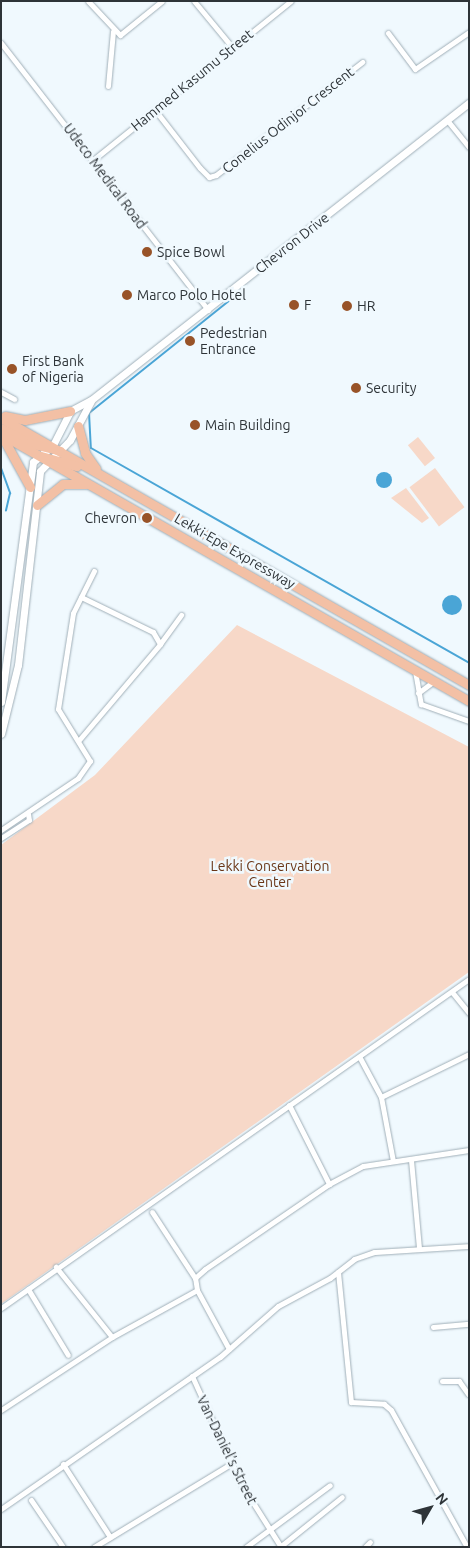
<!DOCTYPE html>
<meta charset="utf-8">
<style>
body{margin:0}
#map{position:relative;width:470px;height:1548px;overflow:hidden;background:#f0f9fe;font-family:Ubuntu,sans-serif}
div>[style]{position:absolute}
.green>*{inset:0;background:#f7d8c8;transform-origin:0 0}
.water>*{inset:0;background:#4aa5d6}
.round{border-radius:50%}
.stream>*{height:2px;margin:-1px;padding:0 1px;transform-origin:1px;border-radius:1px;background:#4aa5d6}
.roads{filter:drop-shadow(0 0 1px #a0afb8) drop-shadow(0 0 1px #a0afb8)}
.street>*{height:5px;margin:-2.5px;padding:0 2.5px;transform-origin:2.5px;border-radius:2.5px;background:#fff}
.secondary>*{height:7px;margin:-3.5px;padding:0 3.5px;transform-origin:3.5px;border-radius:3.5px;background:#fff}
.highway>*{height:9px;margin:-4.5px;padding:0 4.5px;transform-origin:4.5px;border-radius:4.5px;background:#f3c0a5}
.dots>*{width:14px;height:14px;translate:-50% -50%;box-sizing:border-box;border:2px solid #f0f9fe;border-radius:50%}
span{translate:-50% -50%;white-space:nowrap;text-align:center;line-height:1.15;-webkit-text-stroke:5px #f0f9fe;paint-order:stroke}
.street-label{font-size:14px;color:#2e3438}
.poi-label{font-size:14px;color:#2e3438}
.left{translate:0 -50%;text-align:left}
.right{translate:-100% -50%;text-align:right}
.park-label{font-size:14px;color:#6a3617}
.frame{position:absolute;inset:0;border:2px solid #2e3438;pointer-events:none}
.north{position:absolute;left:405px;top:1483px;width:50px;height:50px;-webkit-text-stroke:4px #f0f9fe;paint-order:stroke;rotate:52deg;font-size:14px;font-weight:700;line-height:20px;text-align:center;color:#2e3438}
.north::after{content:'';display:block;margin:auto;width:18px;height:22px;background:#2e3438;clip-path:polygon(50% 0,100% 100%,50% 72%,0 100%)}
</style>
<div id="map">
<div class="green">
<i style="left:418px;top:437px;width:27px;height:13px;rotate:51deg"></i>
<i style="left:435px;top:468px;width:49px;height:32px;rotate:53deg"></i>
<i style="clip-path:polygon(406px 488px,429px 518px,422px 523px,391px 498px)"></i>
<i style="clip-path:polygon(237px 625px,469px 747px,469px 972px,1px 1304px,1px 845px,95px 775px)"></i>
</div>
<div class="water">
<i class="round" style="left:376px;top:472px;width:16px;height:16px"></i>
<i class="round" style="left:442px;top:595px;width:20px;height:20px"></i>
</div>
<div class="stream">
<i style="left:235px;top:296px;width:187px;rotate:141.3deg"></i>
<i style="left:89px;top:413px;width:35px;rotate:87deg"></i>
<i style="left:91px;top:448px;width:435px;rotate:29.6deg"></i>
<i style="left:1px;top:468px;width:27px;rotate:70deg"></i>
<i style="left:10px;top:493px;width:18px;rotate:103deg"></i>
</div>
<div class="roads">
<div class="street">
<i style="left:88px;top:1px;width:47px;rotate:46.7deg"></i>
<i style="left:120px;top:35px;width:54px;rotate:-39deg"></i>
<i style="left:194px;top:1px;width:60px;rotate:50.4deg"></i>
<i style="left:388px;top:33px;width:45px;rotate:53.1deg"></i>
<i style="left:415px;top:69px;width:65px;rotate:-34.4deg"></i>
<i style="left:1px;top:43px;width:338px;rotate:52.2deg"></i>
<i style="left:108px;top:86px;width:55px;rotate:-84.8deg"></i>
<i style="left:155px;top:110px;width:73px;rotate:52.2deg"></i>
<i style="left:200px;top:168px;width:13px;rotate:45deg"></i>
<i style="left:209px;top:177px;width:7px;rotate:-16deg"></i>
<i style="left:216px;top:175px;width:185px;rotate:-37.7deg"></i>
<i style="left:447px;top:120px;width:35px;rotate:51deg"></i>
<i style="left:93px;top:160px;width:254px;rotate:-38.8deg"></i>
<i style="left:1px;top:392px;width:15px;rotate:28deg"></i>
<i style="left:160px;top:644px;width:36px;rotate:-54deg"></i>
<i style="left:415px;top:671px;width:34px;rotate:80deg"></i>
<i style="left:421px;top:704px;width:51px;rotate:19.5deg"></i>
<i style="left:418px;top:693px;width:20px;rotate:-37deg"></i>
<i style="left:79px;top:740px;width:126px;rotate:-49.8deg"></i>
<i style="left:160px;top:644px;width:14px;rotate:-120deg"></i>
<i style="left:153px;top:632px;width:80px;rotate:-154.1deg"></i>
<i style="left:1px;top:830px;width:93px;rotate:-34deg"></i>
<i style="left:78px;top:778px;width:21px;rotate:-55deg"></i>
<i style="left:90px;top:761px;width:61px;rotate:-121.6deg"></i>
<i style="left:58px;top:709px;width:97px;rotate:-81.1deg"></i>
<i style="left:73px;top:613px;width:47px;rotate:-63.4deg"></i>
<i style="left:1px;top:838px;width:33px;rotate:-33deg"></i>
<i style="left:29px;top:820px;width:6px;rotate:-99deg"></i>
<i style="left:452px;top:992px;width:27px;rotate:51deg"></i>
<i style="left:360px;top:1058px;width:44px;rotate:61.7deg"></i>
<i style="left:381px;top:1097px;width:65px;rotate:79.4deg"></i>
<i style="left:381px;top:1097px;width:98px;rotate:-26deg"></i>
<i style="left:289px;top:1105px;width:89px;rotate:63.1deg"></i>
<i style="left:411px;top:1160px;width:88px;rotate:84.8deg"></i>
<i style="left:152px;top:1212px;width:79px;rotate:56.9deg"></i>
<i style="left:338px;top:1272px;width:131px;rotate:84.3deg"></i>
<i style="left:351px;top:1402px;width:33px;rotate:3deg"></i>
<i style="left:384px;top:1404px;width:9px;rotate:41deg"></i>
<i style="left:391px;top:1410px;width:157px;rotate:61deg"></i>
<i style="left:28px;top:1289px;width:77px;rotate:58.8deg"></i>
<i style="left:1px;top:1308px;width:572px;rotate:-35.11deg"></i>
<i style="left:433px;top:1327px;width:36px;rotate:-5deg"></i>
<i style="left:112px;top:1337px;width:97px;rotate:-28.9deg"></i>
<i style="left:229px;top:1349px;width:67px;rotate:-118.5deg"></i>
<i style="left:197px;top:1290px;width:12px;rotate:-99deg"></i>
<i style="left:195px;top:1278px;width:13px;rotate:-42deg"></i>
<i style="left:205px;top:1269px;width:150px;rotate:-34.4deg"></i>
<i style="left:329px;top:1184px;width:38px;rotate:-28deg"></i>
<i style="left:363px;top:1166px;width:107px;rotate:-8.6deg"></i>
<i style="left:192px;top:1376px;width:116px;rotate:65.6deg"></i>
<i style="left:240px;top:1482px;width:77px;rotate:57.8deg"></i>
<i style="left:442px;top:1381px;width:17px"></i>
<i style="left:459px;top:1381px;width:16px;rotate:55deg"></i>
<i style="left:1px;top:1410px;width:133px;rotate:-33.3deg"></i>
<i style="left:112px;top:1337px;width:90px;rotate:-128.7deg"></i>
<i style="left:63px;top:1464px;width:87px;rotate:57.2deg"></i>
<i style="left:31px;top:1500px;width:57px;rotate:55.8deg"></i>
<i style="left:1px;top:1509px;width:267px;rotate:-34.8deg"></i>
<i style="left:220px;top:1357px;width:77px;rotate:-41.3deg"></i>
<i style="left:278px;top:1306px;width:59px;rotate:-28.3deg"></i>
<i style="left:330px;top:1278px;width:31px;rotate:-38deg"></i>
<i style="left:354px;top:1259px;width:21px;rotate:-19deg"></i>
<i style="left:374px;top:1252px;width:95px;rotate:-3.6deg"></i>
<i style="left:281px;top:1546px;width:78px;rotate:-38.8deg"></i>
<i style="left:94px;top:1547px;width:162px;rotate:-31.3deg"></i>
<i style="left:246px;top:1547px;width:104px;rotate:-36.4deg"></i>
<i style="left:365px;top:1547px;width:7px;rotate:-45deg"></i>
</div>
<div class="secondary">
<i style="left:1px;top:702px;width:242px;rotate:-82.4deg"></i>
<i style="left:33px;top:462px;width:26px;rotate:-40deg"></i>
<i style="left:53px;top:445px;width:38px;rotate:-63deg"></i>
<i style="left:70px;top:411px;width:24px;rotate:-28deg"></i>
<i style="left:91px;top:400px;width:481px;rotate:-38.2deg"></i>
<i style="left:1px;top:734px;width:71px;rotate:-76.2deg"></i>
<i style="left:18px;top:665px;width:195px;rotate:-83.5deg"></i>
<i style="left:40px;top:471px;width:43px;rotate:-45.9deg"></i>
<i style="left:70px;top:440px;width:44px;rotate:-61.7deg"></i>
</div>
<div class="highway">
<i style="left:5px;top:416px;width:20px;rotate:11deg"></i>
<i style="left:25px;top:420px;width:46px;rotate:-11.3deg"></i>
<i style="left:1px;top:418px;width:539px;rotate:29.71deg"></i>
<i style="left:78px;top:426px;width:28px;rotate:75deg"></i>
<i style="left:85px;top:453px;width:19px;rotate:55deg"></i>
<i style="left:1px;top:428px;width:32px;rotate:28deg"></i>
<i style="left:29px;top:443px;width:32px;rotate:14deg"></i>
<i style="left:1px;top:434px;width:539px;rotate:29.71deg"></i>
<i style="left:3px;top:438px;width:56px;rotate:61.1deg"></i>
<i style="left:41px;top:456px;width:37px;rotate:16deg"></i>
<i style="left:37px;top:505px;width:33px;rotate:-39deg"></i>
<i style="left:63px;top:484px;width:23px"></i>
</div>
</div>
<div class="dots">
<i style="left:147px;top:252px;background:#985328"></i>
<i style="left:127px;top:295px;background:#985328"></i>
<i style="left:294px;top:305px;background:#985328"></i>
<i style="left:347px;top:306px;background:#985328"></i>
<i style="left:190px;top:341px;background:#985328"></i>
<i style="left:12px;top:369px;background:#985328"></i>
<i style="left:356px;top:388px;background:#985328"></i>
<i style="left:195px;top:425px;background:#985328"></i>
<i style="left:147px;top:518px;background:#985328"></i>
</div>
<div class="street-label">
<span style="left:192px;top:80px;rotate:-39deg">Hammed Kasumu Street</span>
<span style="left:288px;top:120px;rotate:-38deg">Conelius Odinjor Crescent</span>
<span style="left:105px;top:176px;rotate:53deg">Udeco Medical Road</span>
<span style="left:292px;top:243px;rotate:-38deg">Chevron Drive</span>
<span style="left:235px;top:551px;rotate:30deg">Lekki-Epe Expressway</span>
<span style="left:227px;top:1450px;rotate:64deg">Van-Daniel’s Street</span>
</div>
<div class="poi-label">
<span class="left" style="left:157px;top:252px">Spice Bowl</span>
<span class="left" style="left:137px;top:295px">Marco Polo Hotel</span>
<span class="left" style="left:304px;top:305px">F</span>
<span class="left" style="left:357px;top:306px">HR</span>
<span class="left" style="left:200px;top:341px">Pedestrian<br>Entrance</span>
<span class="left" style="left:22px;top:369px">First Bank<br>of Nigeria</span>
<span class="left" style="left:366px;top:388px">Security</span>
<span class="left" style="left:205px;top:425px">Main Building</span>
<span class="right" style="left:137px;top:518px">Chevron</span>
</div>
<div class="park-label">
<span style="left:270px;top:874px">Lekki Conservation<br>Center</span>
</div>
<div class="frame"></div>
<div class="north">N</div>
</div>
